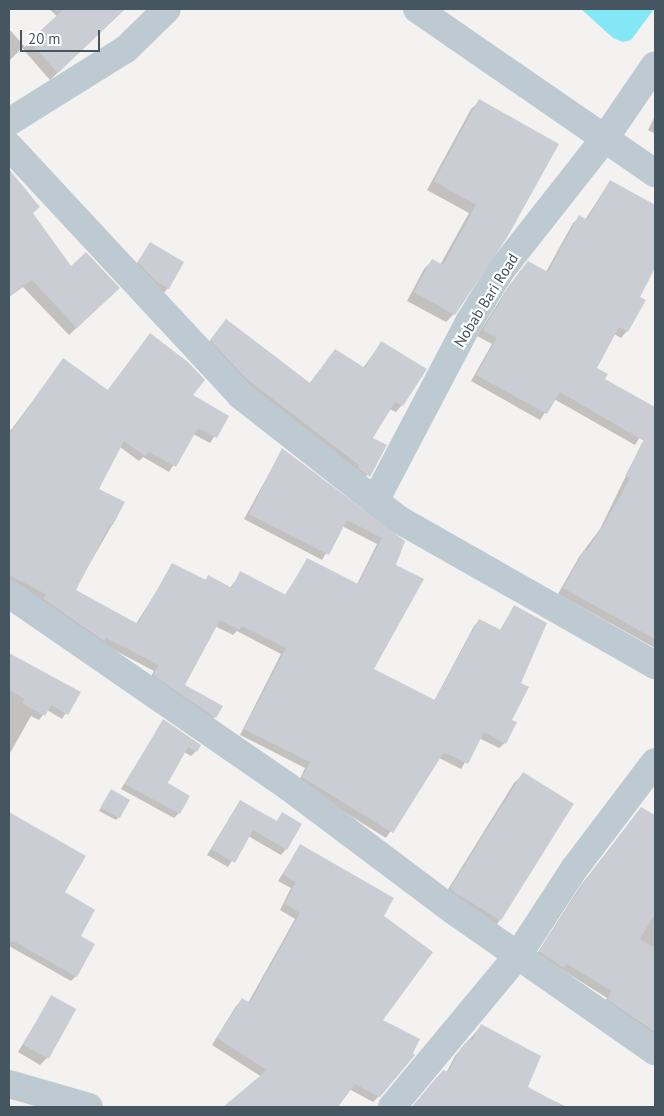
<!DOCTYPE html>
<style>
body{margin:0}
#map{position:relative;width:664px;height:1116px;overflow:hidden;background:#f4f1f1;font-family:"PT Sans",sans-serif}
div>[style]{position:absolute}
.water>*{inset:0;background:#84e7f6}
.shadow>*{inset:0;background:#0003}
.building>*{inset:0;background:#caced4;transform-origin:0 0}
.street>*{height:28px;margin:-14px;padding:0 14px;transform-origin:14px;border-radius:14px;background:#bdcad2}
span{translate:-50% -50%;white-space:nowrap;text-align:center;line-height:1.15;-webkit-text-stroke:4.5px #fff;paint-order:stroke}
.street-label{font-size:15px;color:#465661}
.frame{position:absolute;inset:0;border:10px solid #465661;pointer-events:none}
.scale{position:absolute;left:20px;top:30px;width:80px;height:22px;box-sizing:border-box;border:2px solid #465661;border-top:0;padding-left:6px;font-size:15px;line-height:18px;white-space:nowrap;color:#465661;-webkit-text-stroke:4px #fff;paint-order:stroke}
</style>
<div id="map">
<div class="water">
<i style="clip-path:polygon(581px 9px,654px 9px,631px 40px,623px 42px,613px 38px)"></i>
</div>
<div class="shadow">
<i style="clip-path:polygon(49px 9px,125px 9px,50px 80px,22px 48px,9px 61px,9px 29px,25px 47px,58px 17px)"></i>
<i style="clip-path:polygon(480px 101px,558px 144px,454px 314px,446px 322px,407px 301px,424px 269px,432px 261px,440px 265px,469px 213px,427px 190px,471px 109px)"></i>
<i style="clip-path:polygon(655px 116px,655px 134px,648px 130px)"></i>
<i style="clip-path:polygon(9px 171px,38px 207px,32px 213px,70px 268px,110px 296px,69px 335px,23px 287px,9px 297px)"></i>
<i style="clip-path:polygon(610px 181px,655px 205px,655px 266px,638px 297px,627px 331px,621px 338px,614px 334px,595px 369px,603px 380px,655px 408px,655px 413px,635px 445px,554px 399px,540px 420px,471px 381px,492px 344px,477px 336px,509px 286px,522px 269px,546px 272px,573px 223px,580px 217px,585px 220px)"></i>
<i style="clip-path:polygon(150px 243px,168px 288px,162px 295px,133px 269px)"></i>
<i style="clip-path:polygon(220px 328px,309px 384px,335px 351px,363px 368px,382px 342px,402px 405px,396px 412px,389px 409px,372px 438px,385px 445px,362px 483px,205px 347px)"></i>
<i style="clip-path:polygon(145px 341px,191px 396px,228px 416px,210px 443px,193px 434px,169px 472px,143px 457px,139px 461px,120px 447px,97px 490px,112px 525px,74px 591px,136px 624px,173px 565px,204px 581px,208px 577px,230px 588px,241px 573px,285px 595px,308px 559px,357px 584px,377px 544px,342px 526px,322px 560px,244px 519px,282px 450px,403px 541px,394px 566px,373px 670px,434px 701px,474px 626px,480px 620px,500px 630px,514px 607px,519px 683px,505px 743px,499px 748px,479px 738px,461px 769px,439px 758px,386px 838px,298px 783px,305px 768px,240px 735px,281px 654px,237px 631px,233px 635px,215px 626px,184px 685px,215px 717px,210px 723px,148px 681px,154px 671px,101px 643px,9px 583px,9px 429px,11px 430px,63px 360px,107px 391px)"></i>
<i style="clip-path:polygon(647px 437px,655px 442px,655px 648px,558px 594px,579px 557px,600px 529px,642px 443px)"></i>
<i style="clip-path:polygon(9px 654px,79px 693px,62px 719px,47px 710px,39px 720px,31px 716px,9px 755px)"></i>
<i style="clip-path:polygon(163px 721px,196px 751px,191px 756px,184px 752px,166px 783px,179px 813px,174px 818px,121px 789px)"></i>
<i style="clip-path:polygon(524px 774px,572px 805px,498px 923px,489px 932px,442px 899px,514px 783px)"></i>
<i style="clip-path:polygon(109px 794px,119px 817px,116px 820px,99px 811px)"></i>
<i style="clip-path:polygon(240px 801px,276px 822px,283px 814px,286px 849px,281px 855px,248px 836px,228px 867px,207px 855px)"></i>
<i style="clip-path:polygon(641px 808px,655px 816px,655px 1042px,602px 1005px,607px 998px,561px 969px,534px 958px,581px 885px)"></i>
<i style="clip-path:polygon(9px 813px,84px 856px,64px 893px,79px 937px,76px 976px,71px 981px,9px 946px,9px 917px,17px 903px,9px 898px)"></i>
<i style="clip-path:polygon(300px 846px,383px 916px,379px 1096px,373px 1102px,349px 1089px,336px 1107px,225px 1107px,262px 1077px,212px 1045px,236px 1006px,242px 1000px,248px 1003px,295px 919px,280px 910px,291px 888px,278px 881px)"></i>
<i style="clip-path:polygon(51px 997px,47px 1058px,40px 1065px,18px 1052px)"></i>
<i style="clip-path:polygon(481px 1026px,526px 1088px,567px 1107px,412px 1107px,437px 1077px,446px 1073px,455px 1056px)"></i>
</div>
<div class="building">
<i style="clip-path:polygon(64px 9px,125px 9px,58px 73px,29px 41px)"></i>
<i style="clip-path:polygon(479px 99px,559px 144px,508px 236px,455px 315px,414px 292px,432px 259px,443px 265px,476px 205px,434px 181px)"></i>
<i style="clip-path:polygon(9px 169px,40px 207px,33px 213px,71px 266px,86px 252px,120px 288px,77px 328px,32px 280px,9px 296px)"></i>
<i style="clip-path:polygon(610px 180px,655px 205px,655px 268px,640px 297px,646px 300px,628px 332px,619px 327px,597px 368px,608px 374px,605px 379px,655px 407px,655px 639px,563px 588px,584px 550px,587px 551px,606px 521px,630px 478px,625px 476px,644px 441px,560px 392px,547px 414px,476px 375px,497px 338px,483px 330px,515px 278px,528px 261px,548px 272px,579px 215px,587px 220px)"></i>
<i style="clip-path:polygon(150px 242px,184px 262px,169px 289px,156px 281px,138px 262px)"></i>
<i style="clip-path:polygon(226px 319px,310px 383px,335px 349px,365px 368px,381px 341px,427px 369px,403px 406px,395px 402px,373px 438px,387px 445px,370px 477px,358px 468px,359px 465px,247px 379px,210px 340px)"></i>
<i style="clip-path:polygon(150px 333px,188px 362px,205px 380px,193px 395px,229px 416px,217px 438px,198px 428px,176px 467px,149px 452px,145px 456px,124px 441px,99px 489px,125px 502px,113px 525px,110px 524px,76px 590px,138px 624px,172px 563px,206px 580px,208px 575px,232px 588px,240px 571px,286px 595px,307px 558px,358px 584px,382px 538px,347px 520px,329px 555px,249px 514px,282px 448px,405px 541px,396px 565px,424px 579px,374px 669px,435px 700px,479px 619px,501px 630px,514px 605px,547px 623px,521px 683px,529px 687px,512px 720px,517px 722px,506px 744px,484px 732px,468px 764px,444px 752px,393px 833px,302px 777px,310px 762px,244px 729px,286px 648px,242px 626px,239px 630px,220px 620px,185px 685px,223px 706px,216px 718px,153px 675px,159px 665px,106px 638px,104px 641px,44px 599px,46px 594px,9px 575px,9px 435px,63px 358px,108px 390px)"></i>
<i style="clip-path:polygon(9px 653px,81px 692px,68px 715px,51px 705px,45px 716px,22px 703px,25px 699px,9px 690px)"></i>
<i style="clip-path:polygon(163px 719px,201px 745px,197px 752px,188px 747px,168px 783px,190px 796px,180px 814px,125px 784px)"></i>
<i style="left:523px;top:772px;width:60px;height:138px;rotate:32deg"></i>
<i style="left:111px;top:789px;width:22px;height:21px;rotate:30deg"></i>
<i style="clip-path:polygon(240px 800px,277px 821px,282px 812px,302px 824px,287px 850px,253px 830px,235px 863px,211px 849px)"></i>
<i style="clip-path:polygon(641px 807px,655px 815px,655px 914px,640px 939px,655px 948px,655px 1032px,607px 999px,612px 991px,567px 964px,564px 968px,539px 951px,587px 878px)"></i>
<i style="clip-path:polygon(9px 812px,86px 856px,65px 892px,95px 910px,81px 936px,95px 944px,77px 977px,15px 942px,9px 942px)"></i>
<i style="clip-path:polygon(300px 844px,394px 898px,384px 916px,433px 952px,383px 1020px,420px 1039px,413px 1053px,415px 1055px,380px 1097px,355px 1084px,338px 1107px,223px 1107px,267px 1070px,217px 1038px,242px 998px,250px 1003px,300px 913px,285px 904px,296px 882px,283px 874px)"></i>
<i style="left:51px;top:995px;width:29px;height:57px;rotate:29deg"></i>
<i style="clip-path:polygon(481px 1024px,541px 1056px,528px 1087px,565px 1107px,412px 1107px,443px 1070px,448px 1072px,461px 1048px,469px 1039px,472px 1041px)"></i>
</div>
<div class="street">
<i style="left:417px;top:9px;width:289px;rotate:34.6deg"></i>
<i style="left:9px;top:122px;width:138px;rotate:-32deg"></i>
<i style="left:126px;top:49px;width:57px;rotate:-44.3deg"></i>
<i style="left:9px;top:146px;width:340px;rotate:47.1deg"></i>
<i style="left:240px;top:395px;width:201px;rotate:38.1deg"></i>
<i style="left:398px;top:519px;width:296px;rotate:29.6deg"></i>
<i style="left:375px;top:501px;width:202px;rotate:-62.3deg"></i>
<i style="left:469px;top:322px;width:62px;rotate:-58.1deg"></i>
<i style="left:502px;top:269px;width:167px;rotate:-51.8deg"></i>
<i style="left:605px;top:138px;width:88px;rotate:-55.6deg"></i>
<i style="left:9px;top:594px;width:341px;rotate:34.6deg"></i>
<i style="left:290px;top:788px;width:205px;rotate:36.9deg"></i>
<i style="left:454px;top:911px;width:245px;rotate:34.9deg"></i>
<i style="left:9px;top:1084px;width:83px;rotate:16deg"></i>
<i style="left:392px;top:1107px;width:197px;rotate:-50.3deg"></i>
<i style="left:518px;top:955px;width:103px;rotate:-56.9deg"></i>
<i style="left:574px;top:869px;width:134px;rotate:-52.9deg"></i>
</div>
<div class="street-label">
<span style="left:486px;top:300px;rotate:-58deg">Nobab Bari Road</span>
</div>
<div class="frame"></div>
<div class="scale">20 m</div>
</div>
